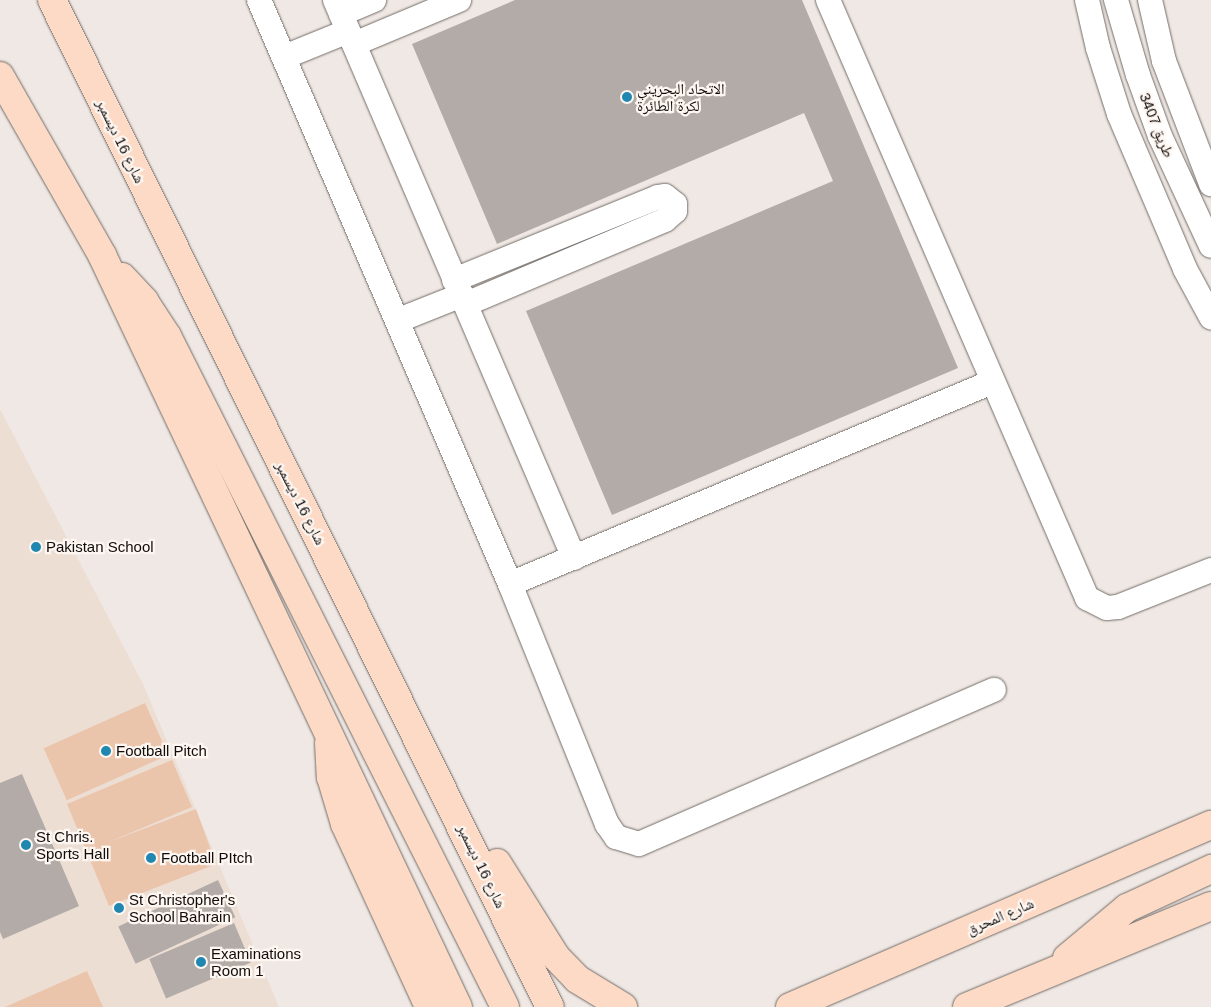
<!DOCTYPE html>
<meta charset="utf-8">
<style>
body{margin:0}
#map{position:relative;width:1211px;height:1007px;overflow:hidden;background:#f0e8e4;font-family:Arial,"Noto Naskh Arabic",sans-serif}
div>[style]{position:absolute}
.built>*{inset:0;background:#edded4}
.green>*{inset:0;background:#ebc4ac;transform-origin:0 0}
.building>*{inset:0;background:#b2aba7;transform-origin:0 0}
.roads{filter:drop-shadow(0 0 1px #726c67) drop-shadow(0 0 1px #726c67)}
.minor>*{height:24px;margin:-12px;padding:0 12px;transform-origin:12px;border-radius:12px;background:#fff}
.major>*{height:28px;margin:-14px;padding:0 14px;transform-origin:14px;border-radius:14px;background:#fcdac5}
.dots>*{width:14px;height:14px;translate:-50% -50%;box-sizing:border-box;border:2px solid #fef6f1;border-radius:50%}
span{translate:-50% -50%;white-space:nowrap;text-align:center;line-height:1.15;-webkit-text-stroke:4.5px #fef6f1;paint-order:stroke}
.poi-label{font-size:15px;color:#0f0c0b}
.left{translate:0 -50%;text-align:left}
.street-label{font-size:15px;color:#0f0c0b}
</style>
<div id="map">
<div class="built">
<i style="clip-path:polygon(0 409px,143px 684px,279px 1007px,0 1007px)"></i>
</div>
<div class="green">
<i style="left:145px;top:703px;width:57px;height:111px;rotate:66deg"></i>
<i style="clip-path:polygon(172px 760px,192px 807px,109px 842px,196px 809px,216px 864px,109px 906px,67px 804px)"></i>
<i style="clip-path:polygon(87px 971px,103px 1007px,5px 1007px)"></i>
</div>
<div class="building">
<i style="clip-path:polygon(515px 0,802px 0,958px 368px,612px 515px,526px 311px,833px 181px,804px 113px,497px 244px,412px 44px)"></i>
<i style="clip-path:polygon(22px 774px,79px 906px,3px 939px,0 932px,0 783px)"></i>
<i style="left:218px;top:880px;width:41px;height:110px;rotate:65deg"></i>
<i style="left:234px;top:923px;width:43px;height:92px;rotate:67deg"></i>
</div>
<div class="roads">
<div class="minor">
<i style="left:259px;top:0;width:636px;rotate:66.74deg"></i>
<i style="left:510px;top:584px;width:259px;rotate:68deg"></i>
<i style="left:607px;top:824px;width:16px;rotate:55deg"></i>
<i style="left:616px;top:837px;width:24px;rotate:17deg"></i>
<i style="left:639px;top:844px;width:387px;rotate:-23.5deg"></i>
<i style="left:335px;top:0;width:607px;rotate:66.81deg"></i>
<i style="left:828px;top:0;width:652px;rotate:66.58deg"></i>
<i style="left:1087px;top:598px;width:22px;rotate:27deg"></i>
<i style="left:1107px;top:608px;width:11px;rotate:-5deg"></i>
<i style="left:1118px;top:607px;width:100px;rotate:-21.7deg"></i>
<i style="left:1087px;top:0;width:49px;rotate:77.1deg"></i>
<i style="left:1098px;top:48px;width:69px;rotate:72.3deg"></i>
<i style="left:1119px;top:114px;width:168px;rotate:66.9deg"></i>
<i style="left:1185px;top:269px;width:55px;rotate:61.6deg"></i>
<i style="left:1116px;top:0;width:78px;rotate:73.7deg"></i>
<i style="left:1138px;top:75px;width:65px;rotate:70.2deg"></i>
<i style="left:1160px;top:136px;width:121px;rotate:65.1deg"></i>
<i style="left:1150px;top:0;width:63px;rotate:77.1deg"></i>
<i style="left:1164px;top:61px;width:132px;rotate:69.1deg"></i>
<i style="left:341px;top:14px;width:36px;rotate:-23deg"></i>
<i style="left:354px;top:44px;width:114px;rotate:-22.7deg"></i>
<i style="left:284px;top:57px;width:69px;rotate:-22.1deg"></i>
<i style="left:454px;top:280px;width:220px;rotate:-22.1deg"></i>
<i style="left:658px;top:197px;width:7px;rotate:-8deg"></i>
<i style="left:665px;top:196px;width:13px;rotate:39deg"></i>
<i style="left:675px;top:204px;width:7px;rotate:90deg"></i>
<i style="left:675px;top:211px;width:13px;rotate:138deg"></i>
<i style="left:665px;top:220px;width:216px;rotate:157.1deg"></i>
<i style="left:399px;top:320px;width:68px;rotate:-21.6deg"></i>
<i style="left:510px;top:584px;width:523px;rotate:-22.74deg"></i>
</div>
<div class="major">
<i style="left:52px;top:0;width:1123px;rotate:63.69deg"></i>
<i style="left:0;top:76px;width:206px;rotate:60.3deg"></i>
<i style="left:102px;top:255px;width:832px;rotate:64.67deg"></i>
<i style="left:122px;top:277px;width:33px;rotate:47deg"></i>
<i style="left:144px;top:301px;width:42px;rotate:56.7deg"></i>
<i style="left:167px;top:336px;width:751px;rotate:63.26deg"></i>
<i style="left:329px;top:743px;width:34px;rotate:87deg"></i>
<i style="left:331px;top:777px;width:49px;rotate:73.4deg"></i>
<i style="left:345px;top:824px;width:201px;rotate:65.3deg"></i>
<i style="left:497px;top:863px;width:111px;rotate:57.9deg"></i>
<i style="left:556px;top:957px;width:30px;rotate:46deg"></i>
<i style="left:577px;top:979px;width:54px;rotate:31.3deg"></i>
<i style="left:1067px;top:958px;width:78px;rotate:-39.8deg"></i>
<i style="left:1127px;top:908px;width:93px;rotate:-24.9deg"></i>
<i style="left:790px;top:1007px;width:459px;rotate:-23.4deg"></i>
<i style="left:967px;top:1007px;width:264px;rotate:-22.5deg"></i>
</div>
</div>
<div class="dots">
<i style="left:627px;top:97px;background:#2087b0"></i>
<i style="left:36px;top:547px;background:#2087b0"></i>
<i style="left:106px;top:751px;background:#2087b0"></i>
<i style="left:26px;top:845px;background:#2087b0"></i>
<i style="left:151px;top:858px;background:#2087b0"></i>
<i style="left:119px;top:908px;background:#2087b0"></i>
<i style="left:201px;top:962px;background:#2087b0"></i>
</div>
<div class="poi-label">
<span class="left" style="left:637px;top:97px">الاتحاد البحريني<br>لكرة الطائرة</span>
<span class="left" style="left:46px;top:547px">Pakistan School</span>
<span class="left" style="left:116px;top:751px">Football Pitch</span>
<span class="left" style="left:36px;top:845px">St Chris.<br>Sports Hall</span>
<span class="left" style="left:161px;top:858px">Football PItch</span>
<span class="left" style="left:129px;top:908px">St Christopher's<br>School Bahrain</span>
<span class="left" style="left:211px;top:962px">Examinations<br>Room 1</span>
</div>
<div class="street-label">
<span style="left:1157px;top:125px;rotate:68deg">طريق 3407</span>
<span style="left:121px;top:141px;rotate:64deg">شارع 16 ديسمبر</span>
<span style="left:301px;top:503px;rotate:63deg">شارع 16 ديسمبر</span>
<span style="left:482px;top:866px;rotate:64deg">شارع 16 ديسمبر</span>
<span style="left:1000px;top:916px;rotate:-23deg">شارع المحرق</span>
</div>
</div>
